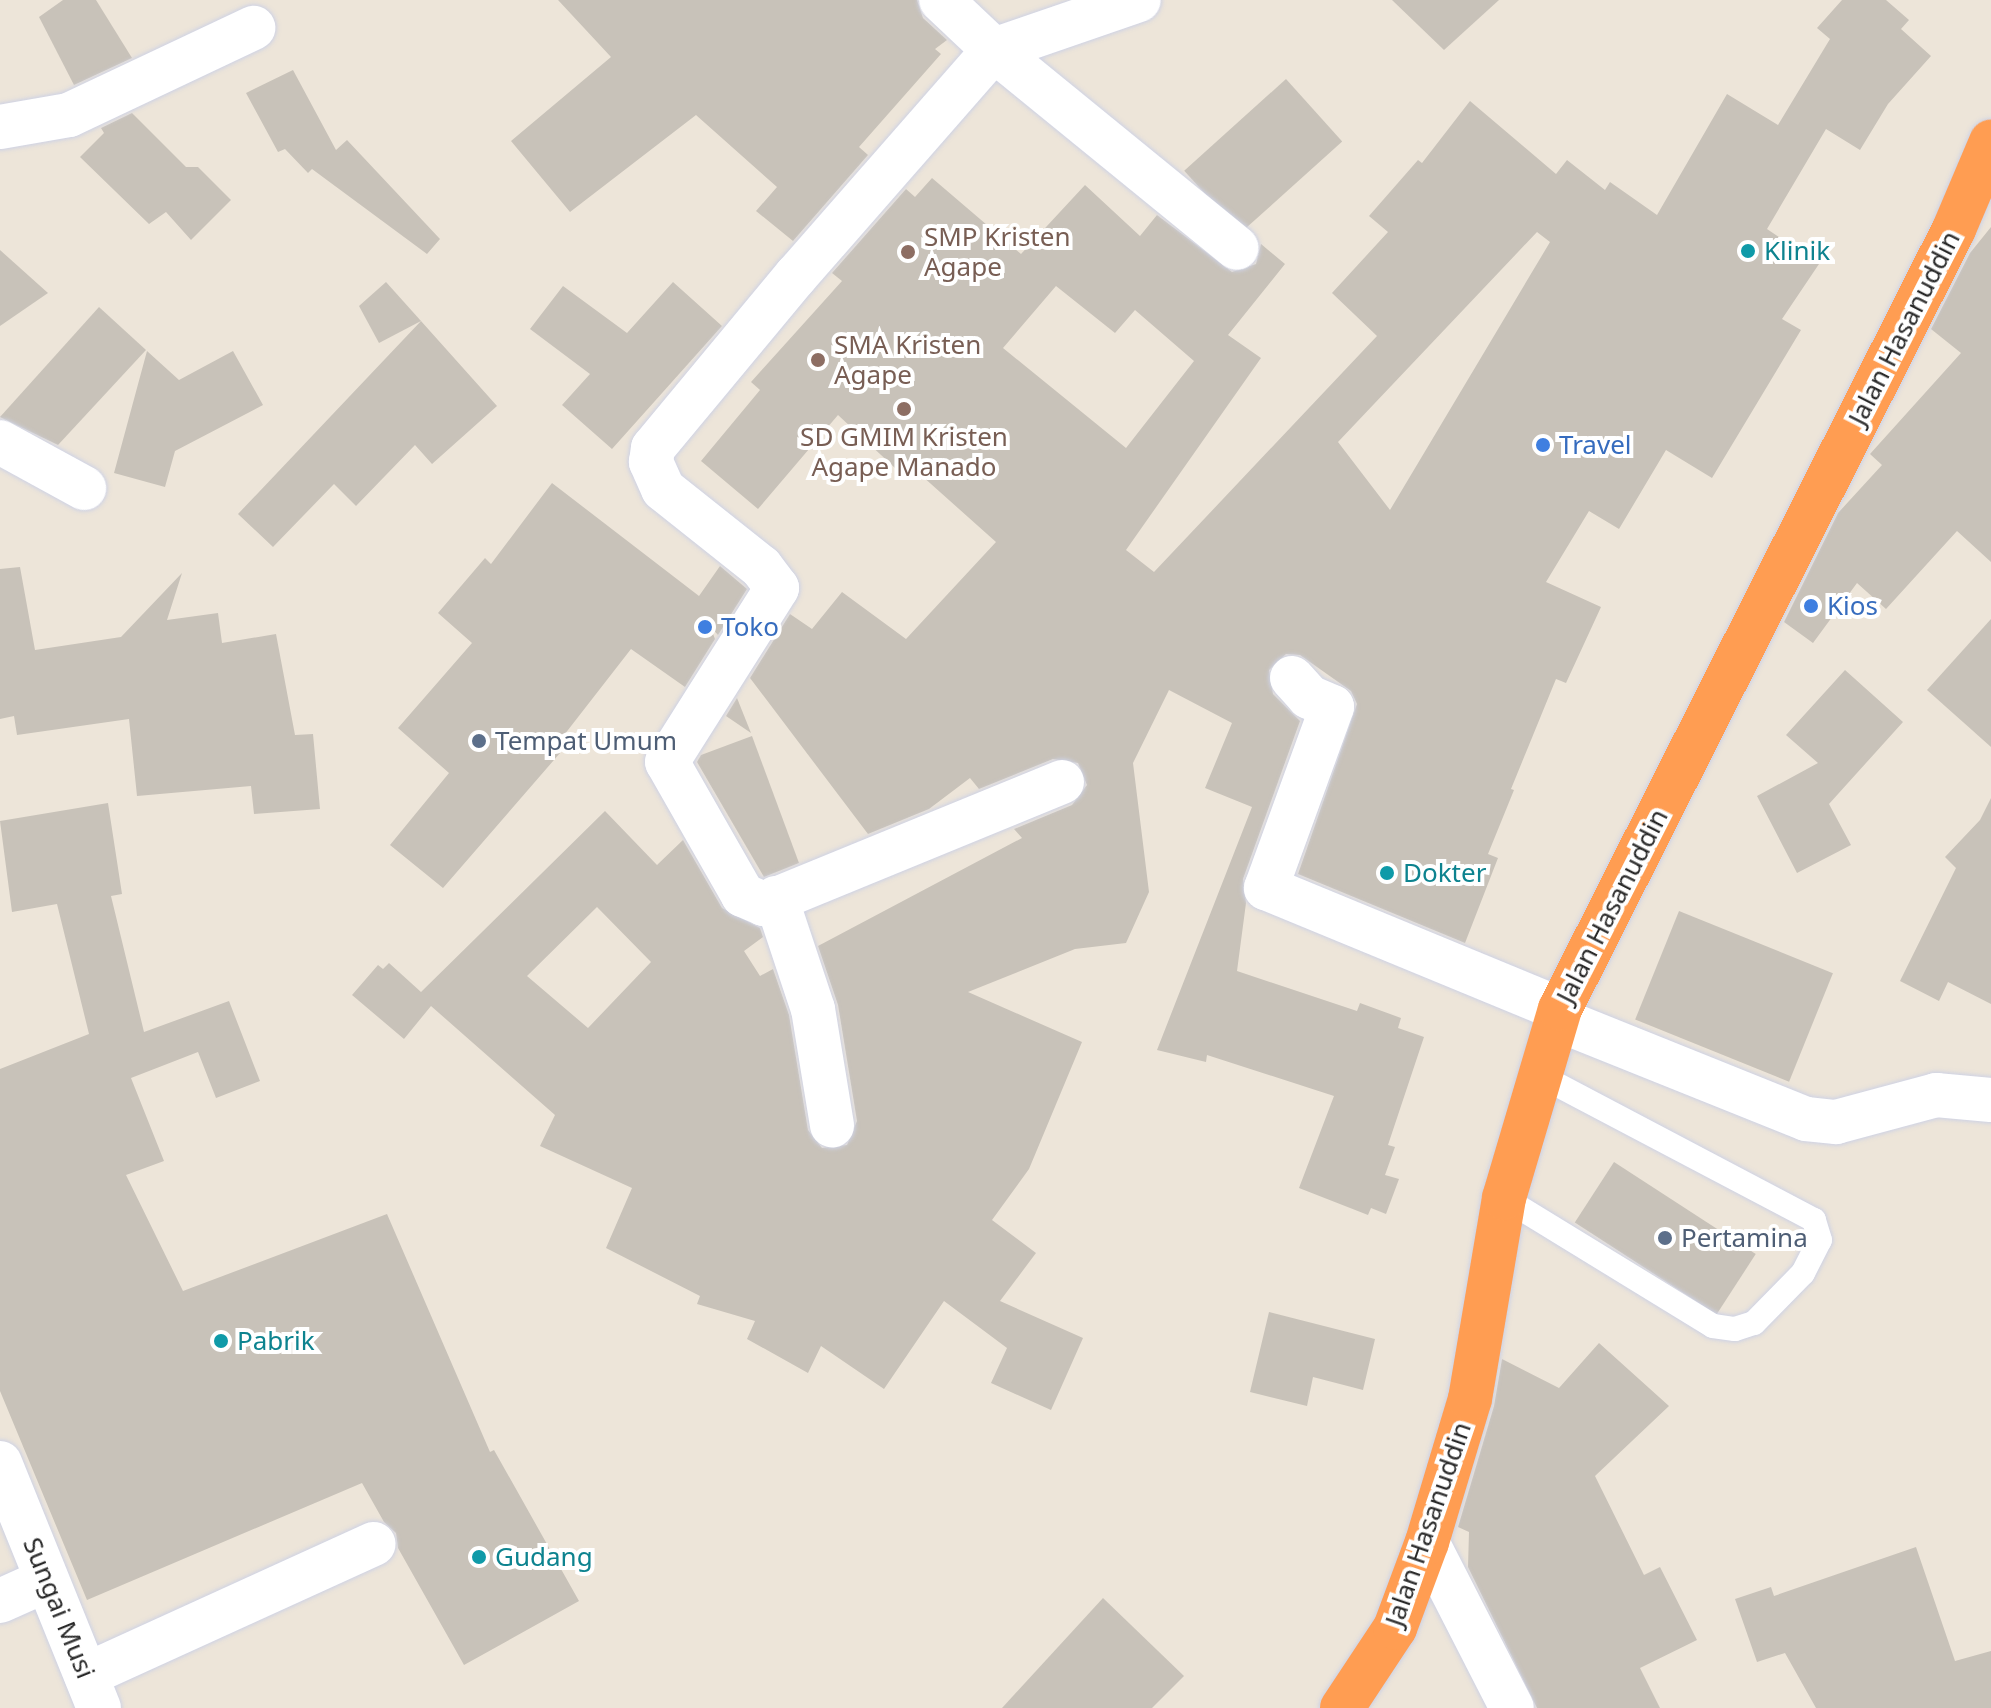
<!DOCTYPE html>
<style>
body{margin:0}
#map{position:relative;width:1991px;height:1708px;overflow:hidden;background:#ede5d9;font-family:"Noto Sans",sans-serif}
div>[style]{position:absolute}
.building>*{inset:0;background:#c8c2b9;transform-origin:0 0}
.roads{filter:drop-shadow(0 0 2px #ced2e4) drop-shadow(0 0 2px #ced2e4)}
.lane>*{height:24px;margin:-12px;padding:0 12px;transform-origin:12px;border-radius:12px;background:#fff}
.street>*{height:44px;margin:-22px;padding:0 22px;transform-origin:22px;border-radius:22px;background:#fff}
.secondary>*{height:44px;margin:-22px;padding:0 22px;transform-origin:22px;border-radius:22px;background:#fff}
.highway>*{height:44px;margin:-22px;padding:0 22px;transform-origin:22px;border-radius:22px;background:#ff9d52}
.dots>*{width:22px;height:22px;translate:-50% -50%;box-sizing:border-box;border:4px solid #fff;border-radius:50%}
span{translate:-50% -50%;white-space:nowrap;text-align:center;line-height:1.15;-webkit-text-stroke:8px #fff;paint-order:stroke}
.education-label{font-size:26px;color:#785e54}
.left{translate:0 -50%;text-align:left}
.culture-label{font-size:26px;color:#0d838f}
.street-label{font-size:26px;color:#292929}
.shop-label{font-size:26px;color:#366cbe}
.service-label{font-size:26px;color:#4e5e75}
</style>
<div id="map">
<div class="building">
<i style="clip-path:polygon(63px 0,96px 0,132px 58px,74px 85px,39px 17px)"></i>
<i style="clip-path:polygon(558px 0,917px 0,923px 18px,947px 40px,935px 49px,941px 54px,859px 147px,868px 155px,793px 241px,756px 211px,777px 187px,696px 115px,570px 212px,511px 141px,611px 57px)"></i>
<i style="clip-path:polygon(1392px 0,1499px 0,1444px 50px)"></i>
<i style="clip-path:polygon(evenodd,1842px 0,1886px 0,1909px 20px,1901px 29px,1931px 56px,1888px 104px,1860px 150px,1826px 129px,1767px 229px,1819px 264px,1782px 319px,1801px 330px,1712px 478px,1666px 450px,1619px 529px,1589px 511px,1546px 582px,1601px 607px,1566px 683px,1556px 679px,1511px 789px,1514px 790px,1488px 854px,1498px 858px,1465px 943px,1298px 874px,1357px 704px,1351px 691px,1300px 655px,1286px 654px,1269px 670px,1273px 694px,1300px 721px,1243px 879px,1246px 903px,1237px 971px,1357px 1011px,1360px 1003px,1401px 1018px,1398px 1028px,1424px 1037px,1388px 1145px,1395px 1147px,1385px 1175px,1399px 1179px,1386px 1214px,1371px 1208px,1368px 1215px,1299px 1188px,1334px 1096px,1207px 1055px,1206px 1062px,1157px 1050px,1252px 807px,1205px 788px,1232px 723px,1169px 690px,1133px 763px,1149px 892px,1126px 943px,1075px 949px,968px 992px,1082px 1042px,1029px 1169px,992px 1220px,1036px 1253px,1000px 1301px,1083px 1338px,1051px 1410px,991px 1383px,1007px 1348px,944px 1301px,884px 1389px,821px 1346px,808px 1373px,747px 1339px,755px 1321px,697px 1304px,700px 1296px,606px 1248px,632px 1188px,540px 1146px,555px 1115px,431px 1006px,404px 1039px,352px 995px,378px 965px,383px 969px,389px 963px,421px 992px,605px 811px,657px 865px,683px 840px,722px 908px,760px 928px,763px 937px,744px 951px,760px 976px,773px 969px,789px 1015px,808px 1130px,822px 1148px,847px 1145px,857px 1121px,838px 1005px,818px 946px,1022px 838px,1014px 829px,1072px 805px,1087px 785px,1078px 763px,1053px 759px,979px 789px,970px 778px,929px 809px,868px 834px,750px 678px,790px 614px,812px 629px,842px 592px,906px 639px,996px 542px,903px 459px,895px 468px,838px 415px,758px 509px,701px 461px,760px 390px,751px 382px,842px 281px,832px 273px,906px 189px,915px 197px,932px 178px,1021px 254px,1085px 185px,1140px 236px,1157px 215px,1232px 272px,1256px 264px,1261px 244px,1285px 264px,1228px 335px,1261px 358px,1126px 550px,1154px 572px,1377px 336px,1332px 293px,1388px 232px,1369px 216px,1418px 160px,1422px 163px,1470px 101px,1556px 174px,1567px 160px,1605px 190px,1610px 182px,1657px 215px,1727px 94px,1778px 125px,1830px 39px,1817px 28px,1842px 0,1537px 232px,1550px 242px,1390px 510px,1338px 442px,1537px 232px,1842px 0,1056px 286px,1115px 333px,1135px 310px,1194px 361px,1126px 448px,1003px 348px,1056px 286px,1842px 0,597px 907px,651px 962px,588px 1028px,527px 976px,597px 907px)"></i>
<i style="clip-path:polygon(293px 70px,336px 150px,347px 140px,440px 239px,427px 254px,312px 169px,308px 173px,285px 149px,278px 152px,246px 93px)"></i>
<i style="left:1286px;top:79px;width:84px;height:137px;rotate:48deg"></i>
<i style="clip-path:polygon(132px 113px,186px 167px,198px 167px,231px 200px,191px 240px,166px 212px,149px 224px,80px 157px,104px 133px,101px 128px)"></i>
<i style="clip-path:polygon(1991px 227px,1991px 562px,1957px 531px,1886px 609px,1857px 583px,1813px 643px,1784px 622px,1838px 513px,1882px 465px,1870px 454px,1961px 353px,1931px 329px,1970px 253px)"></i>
<i style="clip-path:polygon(0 250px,48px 293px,0 326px)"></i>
<i style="clip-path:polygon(386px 282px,421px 321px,379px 343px,359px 306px)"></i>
<i style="clip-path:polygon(673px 282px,722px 326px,612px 449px,562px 405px,590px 374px,530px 329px,563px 286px,627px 333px)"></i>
<i style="clip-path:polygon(99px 307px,146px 350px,58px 445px,0 417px)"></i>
<i style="clip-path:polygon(421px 321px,497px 406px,432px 464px,415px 445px,356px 506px,334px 484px,273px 547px,238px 514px)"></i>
<i style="clip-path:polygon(147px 351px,179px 380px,233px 351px,263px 405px,175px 451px,165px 487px,114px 473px)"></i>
<i style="clip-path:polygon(552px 483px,699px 596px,720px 566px,747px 589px,718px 635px,710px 626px,715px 639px,685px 687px,631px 649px,554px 748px,560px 753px,443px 888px,390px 845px,449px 773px,398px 728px,472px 643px,438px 613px,485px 558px,491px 564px)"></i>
<i style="clip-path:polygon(20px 567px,35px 650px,121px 637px,182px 573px,167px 620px,218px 613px,222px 643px,276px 634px,295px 735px,313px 734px,320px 809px,254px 814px,251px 786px,137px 796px,129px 719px,17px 735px,14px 716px,0 719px,0 569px)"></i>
<i style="clip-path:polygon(1991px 619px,1991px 747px,1927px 690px)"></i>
<i style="clip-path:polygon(1845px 670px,1903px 722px,1829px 804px,1851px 845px,1797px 873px,1757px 796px,1818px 763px,1786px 735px)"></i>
<i style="clip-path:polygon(737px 698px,751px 733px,726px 716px)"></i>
<i style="clip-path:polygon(752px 736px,799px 863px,764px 877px,697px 762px,701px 755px)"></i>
<i style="clip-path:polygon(1991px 798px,1991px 1004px,1948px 982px,1939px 1001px,1900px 981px,1956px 868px,1945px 857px,1980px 820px)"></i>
<i style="clip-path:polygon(108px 803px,122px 894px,111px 896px,144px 1032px,229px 1001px,260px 1081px,216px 1098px,198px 1052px,131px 1078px,164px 1161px,126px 1175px,183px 1291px,387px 1214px,490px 1452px,494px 1450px,579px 1601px,464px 1665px,398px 1548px,396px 1533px,384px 1522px,362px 1483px,87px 1600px,0 1391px,0 1069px,89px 1034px,57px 904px,12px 912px,0 821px)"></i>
<i style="left:1679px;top:911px;width:166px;height:117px;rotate:22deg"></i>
<i style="left:1614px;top:1162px;width:169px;height:72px;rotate:33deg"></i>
<i style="clip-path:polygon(1269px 1312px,1375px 1339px,1363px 1390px,1313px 1377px,1307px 1406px,1250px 1392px)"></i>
<i style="clip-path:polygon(1599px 1343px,1669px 1406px,1595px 1476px,1644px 1575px,1660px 1567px,1697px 1640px,1640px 1668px,1660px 1708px,1537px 1708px,1468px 1567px,1469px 1532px,1458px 1527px,1494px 1406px,1502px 1359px,1559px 1388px)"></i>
<i style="clip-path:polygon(1916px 1547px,1955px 1661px,1991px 1651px,1991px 1708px,1816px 1708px,1785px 1653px,1757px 1662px,1735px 1599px,1771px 1587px,1774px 1596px)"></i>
<i style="clip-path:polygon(1103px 1598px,1184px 1676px,1152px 1708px,1002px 1708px)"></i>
</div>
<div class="roads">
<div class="lane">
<i style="left:1504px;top:1198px;width:245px;rotate:31.5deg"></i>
<i style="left:1713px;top:1326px;width:22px;rotate:8deg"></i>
<i style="left:1735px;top:1329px;width:20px;rotate:-18deg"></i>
<i style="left:1754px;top:1323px;width:70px;rotate:-45.6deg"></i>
<i style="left:1803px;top:1273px;width:37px;rotate:-63deg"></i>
<i style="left:1820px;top:1240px;width:21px;rotate:-107deg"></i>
<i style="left:1814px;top:1220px;width:306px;rotate:-152.2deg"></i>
</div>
<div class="street">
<i style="left:941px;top:0;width:73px;rotate:43.3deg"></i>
<i style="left:994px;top:50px;width:313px;rotate:39.2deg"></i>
<i style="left:0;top:127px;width:70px;rotate:-9.9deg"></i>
<i style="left:69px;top:115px;width:204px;rotate:-25.3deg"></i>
<i style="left:0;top:442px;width:96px;rotate:28.7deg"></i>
<i style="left:1292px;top:678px;width:25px;rotate:48deg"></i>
<i style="left:1309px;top:697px;width:25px;rotate:23deg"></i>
<i style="left:1332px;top:707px;width:193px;rotate:110deg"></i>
<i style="left:1266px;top:888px;width:318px;rotate:22.4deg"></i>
<i style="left:1062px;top:782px;width:322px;rotate:157.7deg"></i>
<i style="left:764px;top:904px;width:23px;rotate:-157deg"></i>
<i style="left:743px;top:895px;width:153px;rotate:-119.7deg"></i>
<i style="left:667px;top:762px;width:206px;rotate:-57.7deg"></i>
<i style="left:777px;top:588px;width:26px;rotate:-127deg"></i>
<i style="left:761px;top:567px;width:125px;rotate:-141.5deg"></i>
<i style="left:663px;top:489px;width:30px;rotate:-114deg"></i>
<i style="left:651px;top:462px;width:14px;rotate:-82deg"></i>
<i style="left:653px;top:448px;width:224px;rotate:-50.3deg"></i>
<i style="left:796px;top:276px;width:300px;rotate:-48.8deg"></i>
<i style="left:994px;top:50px;width:153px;rotate:-19deg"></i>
<i style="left:776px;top:898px;width:117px;rotate:71.6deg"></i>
<i style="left:813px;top:1009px;width:118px;rotate:80.7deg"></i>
<i style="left:1557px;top:1019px;width:268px;rotate:21.9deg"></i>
<i style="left:1806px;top:1119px;width:30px;rotate:6deg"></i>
<i style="left:1836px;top:1122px;width:104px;rotate:-15.1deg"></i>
<i style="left:1936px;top:1095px;width:55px;rotate:5.2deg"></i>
<i style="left:1427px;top:1542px;width:186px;rotate:62.9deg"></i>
<i style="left:0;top:1601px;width:51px;rotate:-24.1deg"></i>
<i style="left:86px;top:1675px;width:316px;rotate:-24.5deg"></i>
</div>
<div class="secondary">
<i style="left:0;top:1463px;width:264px;rotate:68deg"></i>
</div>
<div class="highway">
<i style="left:1342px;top:1708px;width:96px;rotate:-56.5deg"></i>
<i style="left:1395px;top:1628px;width:92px;rotate:-69.6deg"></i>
<i style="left:1427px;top:1542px;width:149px;rotate:-73.3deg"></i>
<i style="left:1470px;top:1399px;width:204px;rotate:-80.4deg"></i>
<i style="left:1504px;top:1198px;width:197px;rotate:-73.5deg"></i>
<i style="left:1560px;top:1009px;width:874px;rotate:-63.2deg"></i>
<i style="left:1954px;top:229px;width:95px;rotate:-67deg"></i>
</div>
</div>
<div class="dots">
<i style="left:1748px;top:251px;background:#0f9aa8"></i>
<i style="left:908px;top:252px;background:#8d6e63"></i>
<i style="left:818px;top:360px;background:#8d6e63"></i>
<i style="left:904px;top:409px;background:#8d6e63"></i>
<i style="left:1543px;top:445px;background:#3f7fe0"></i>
<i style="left:1811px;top:606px;background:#3f7fe0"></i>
<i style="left:705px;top:627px;background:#3f7fe0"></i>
<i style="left:479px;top:741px;background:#5c6f8a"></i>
<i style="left:1387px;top:873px;background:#0f9aa8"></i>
<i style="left:1665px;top:1238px;background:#5c6f8a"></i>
<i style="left:221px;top:1341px;background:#0f9aa8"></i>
<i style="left:479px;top:1557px;background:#0f9aa8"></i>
</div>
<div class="education-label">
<span class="left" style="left:924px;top:252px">SMP Kristen<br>Agape</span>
<span class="left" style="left:834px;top:360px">SMA Kristen<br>Agape</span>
<span style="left:904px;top:452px">SD GMIM Kristen<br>Agape Manado</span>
</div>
<div class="culture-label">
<span class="left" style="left:1764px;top:251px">Klinik</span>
<span class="left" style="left:1403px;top:873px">Dokter</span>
<span class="left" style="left:237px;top:1341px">Pabrik</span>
<span class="left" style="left:495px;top:1557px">Gudang</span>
</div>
<div class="street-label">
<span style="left:1904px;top:328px;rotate:-63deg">Jalan Hasanuddin</span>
<span style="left:1612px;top:906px;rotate:-63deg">Jalan Hasanuddin</span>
<span style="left:1428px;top:1524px;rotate:-71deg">Jalan Hasanuddin</span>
<span style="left:59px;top:1608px;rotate:68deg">Sungai Musi</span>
</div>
<div class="shop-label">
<span class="left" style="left:1559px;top:445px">Travel</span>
<span class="left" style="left:1827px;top:606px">Kios</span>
<span class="left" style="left:721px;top:627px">Toko</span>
</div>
<div class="service-label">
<span class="left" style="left:495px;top:741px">Tempat Umum</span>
<span class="left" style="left:1681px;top:1238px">Pertamina</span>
</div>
</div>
